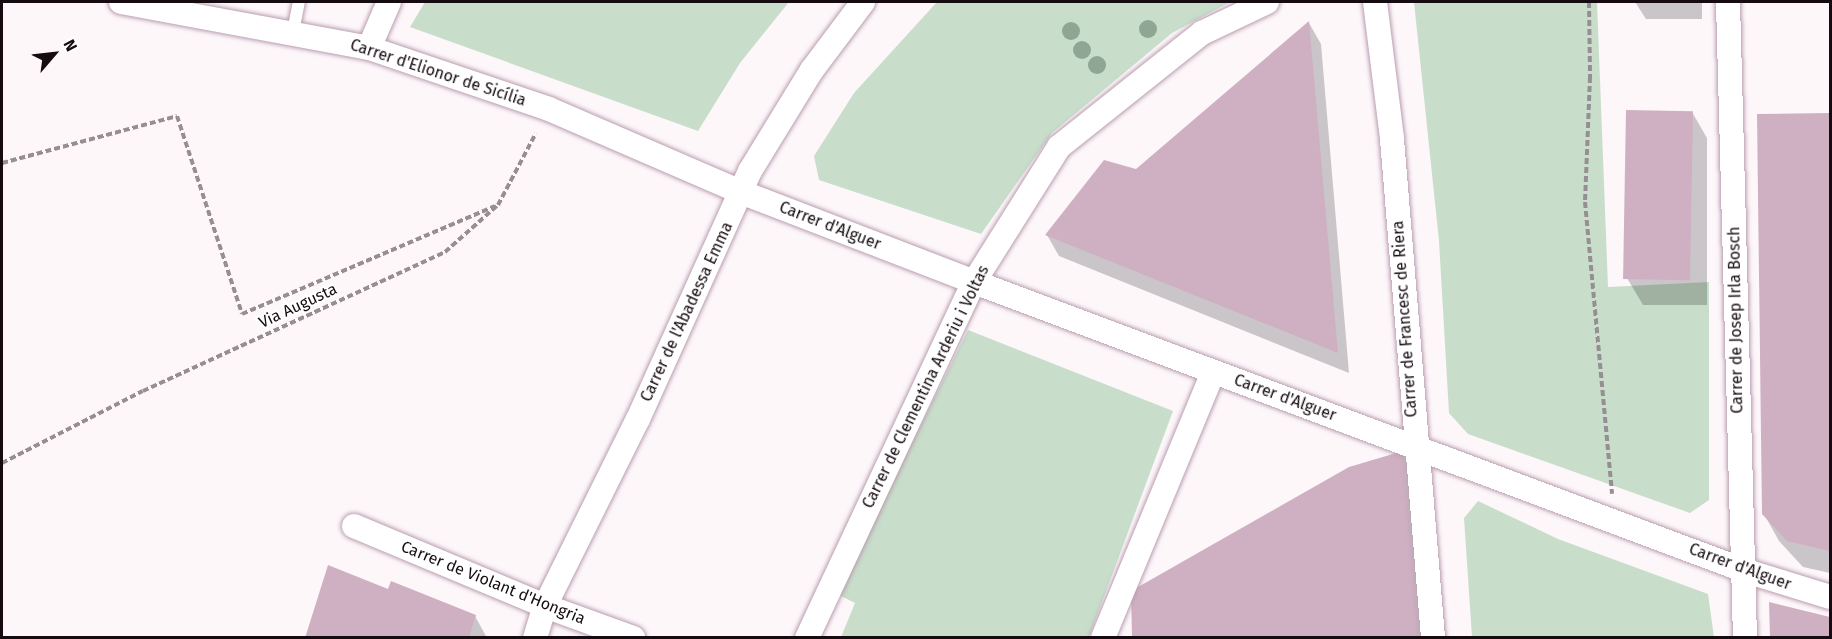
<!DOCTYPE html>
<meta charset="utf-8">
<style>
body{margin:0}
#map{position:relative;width:1832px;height:639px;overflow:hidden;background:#fdf7fa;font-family:"Fira Sans",sans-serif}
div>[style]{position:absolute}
.green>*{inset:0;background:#c8decb}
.shadow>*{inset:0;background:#0003}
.building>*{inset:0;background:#cfb0c3;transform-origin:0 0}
.path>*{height:4px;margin-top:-2px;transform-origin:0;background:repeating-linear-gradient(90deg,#968e93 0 6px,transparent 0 9px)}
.roads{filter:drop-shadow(0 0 2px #ba9daf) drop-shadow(0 0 2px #ba9daf)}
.service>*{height:12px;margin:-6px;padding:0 6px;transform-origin:6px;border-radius:6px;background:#fff}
.minor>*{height:24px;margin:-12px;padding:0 12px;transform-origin:12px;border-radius:12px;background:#fff}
.trees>*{width:18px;height:18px;margin:-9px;border-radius:50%;background:#90a694}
span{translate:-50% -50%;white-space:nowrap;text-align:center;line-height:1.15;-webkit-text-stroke:4.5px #fff;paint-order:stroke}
.street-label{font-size:16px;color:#150b11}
.frame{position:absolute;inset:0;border:3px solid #150b11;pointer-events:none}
.north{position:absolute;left:24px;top:24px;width:60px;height:60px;-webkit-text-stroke:4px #fff;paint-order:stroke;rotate:62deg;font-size:16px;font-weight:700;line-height:24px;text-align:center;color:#150b11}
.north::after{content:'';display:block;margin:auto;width:21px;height:27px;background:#150b11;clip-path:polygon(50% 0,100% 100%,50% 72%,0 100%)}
</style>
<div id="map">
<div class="green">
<i style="clip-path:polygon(425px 2px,789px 2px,740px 63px,698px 131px,410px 27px)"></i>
<i style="clip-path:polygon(937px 2px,1230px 2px,1172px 33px,1052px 133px,981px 234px,819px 180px,814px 156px,854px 93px)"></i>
<i style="clip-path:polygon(1414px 2px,1597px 2px,1608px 287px,1709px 282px,1709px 500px,1690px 513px,1468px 434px,1449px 413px,1439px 241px)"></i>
<i style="clip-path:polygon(968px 330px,1173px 411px,1089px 637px,841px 637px,855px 603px,837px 594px)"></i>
<i style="clip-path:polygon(1478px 501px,1558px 539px,1708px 594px,1714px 637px,1472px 637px,1464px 518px)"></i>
</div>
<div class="shadow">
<i style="clip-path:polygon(1635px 2px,1702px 2px,1702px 19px,1646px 19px)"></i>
<i style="clip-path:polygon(1309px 23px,1321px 44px,1349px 373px,1059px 256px,1047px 235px,1137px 170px)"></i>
<i style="clip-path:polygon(1692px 112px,1707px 138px,1707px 305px,1643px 305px,1627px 278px)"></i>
<i style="clip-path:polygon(1759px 115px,1830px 115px,1830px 573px,1803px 567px,1779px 541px,1764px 514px)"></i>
<i style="clip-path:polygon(1402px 452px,1414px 473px,1428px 638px,1134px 638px)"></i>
<i style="clip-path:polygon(389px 591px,475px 616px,487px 638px,307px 638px)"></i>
</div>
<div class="building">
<i style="clip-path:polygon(1309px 21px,1338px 353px,1045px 235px,1104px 160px,1136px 169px)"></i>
<i style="left:1626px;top:110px;width:67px;height:169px;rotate:1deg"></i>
<i style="clip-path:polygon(1830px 113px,1830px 551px,1787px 541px,1762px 514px,1757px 114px)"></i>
<i style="clip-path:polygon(1403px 451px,1419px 638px,1132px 638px,1131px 591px,1349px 467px)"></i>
<i style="clip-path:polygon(328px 565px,388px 589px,391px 581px,476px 615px,469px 638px,305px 638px)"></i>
<i style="clip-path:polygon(1769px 602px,1830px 617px,1830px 638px,1770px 638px)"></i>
</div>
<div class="path">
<i style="left:1589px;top:2px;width:75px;rotate:89.2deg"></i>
<i style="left:1590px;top:77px;width:125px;rotate:92.3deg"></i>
<i style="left:1585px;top:202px;width:293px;rotate:84.7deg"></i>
<i style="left:2px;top:163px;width:181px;rotate:-15deg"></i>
<i style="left:177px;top:116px;width:208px;rotate:71.8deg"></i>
<i style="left:242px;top:314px;width:275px;rotate:-23.1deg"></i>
<i style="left:2px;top:463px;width:158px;rotate:-27.1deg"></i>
<i style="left:143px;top:391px;width:332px;rotate:-24.7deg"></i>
<i style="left:445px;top:252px;width:71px;rotate:-41.6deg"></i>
<i style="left:498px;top:205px;width:81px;rotate:-62.2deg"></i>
</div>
<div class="roads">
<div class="service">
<i style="left:293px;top:32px;width:31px;rotate:-79deg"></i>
</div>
<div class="minor">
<i style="left:121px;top:2px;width:252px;rotate:10.5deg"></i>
<i style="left:369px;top:48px;width:190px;rotate:18.7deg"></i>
<i style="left:549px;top:109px;width:209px;rotate:23.4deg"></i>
<i style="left:741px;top:192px;width:250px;rotate:21.1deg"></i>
<i style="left:974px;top:282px;width:821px;rotate:20.53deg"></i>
<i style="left:1743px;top:570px;width:91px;rotate:17.2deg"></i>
<i style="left:1375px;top:2px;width:138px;rotate:82.9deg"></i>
<i style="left:1392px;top:139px;width:501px;rotate:85.3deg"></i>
<i style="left:1728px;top:2px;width:636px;rotate:88.47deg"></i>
<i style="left:369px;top:48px;width:50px;rotate:-66.5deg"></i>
<i style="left:354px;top:526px;width:207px;rotate:22.7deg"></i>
<i style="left:545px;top:606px;width:94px;rotate:20deg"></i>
<i style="left:535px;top:638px;width:34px;rotate:-73deg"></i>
<i style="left:545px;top:606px;width:209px;rotate:-63.6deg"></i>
<i style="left:638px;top:419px;width:272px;rotate:-65.7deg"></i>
<i style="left:750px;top:171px;width:119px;rotate:-58.5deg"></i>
<i style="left:812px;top:70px;width:85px;rotate:-53.1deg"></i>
<i style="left:807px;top:638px;width:393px;rotate:-64.9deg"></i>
<i style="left:974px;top:282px;width:160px;rotate:-57.8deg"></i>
<i style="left:1059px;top:147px;width:183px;rotate:-38.6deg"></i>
<i style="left:1202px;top:33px;width:72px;rotate:-25.5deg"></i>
<i style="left:1103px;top:638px;width:288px;rotate:-67.5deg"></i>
</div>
</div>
<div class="trees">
<i style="left:1148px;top:29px"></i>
<i style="left:1071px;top:31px"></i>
<i style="left:1082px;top:50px"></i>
<i style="left:1097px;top:65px"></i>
</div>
<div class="street-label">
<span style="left:438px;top:73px;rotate:18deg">Carrer d'Elionor de Sicília</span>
<span style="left:830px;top:226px;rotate:21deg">Carrer d'Alguer</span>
<span style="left:298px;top:306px;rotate:-25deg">Via Augusta</span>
<span style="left:687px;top:312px;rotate:-65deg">Carrer de l'Abadessa Emma</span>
<span style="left:1405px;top:319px;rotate:-94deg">Carrer de Francesc de Riera</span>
<span style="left:1736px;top:320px;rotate:-91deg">Carrer de Josep Irla Bosch</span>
<span style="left:926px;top:387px;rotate:-64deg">Carrer de Clementina Arderiu i Voltas</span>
<span style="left:1285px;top:398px;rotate:20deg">Carrer d'Alguer</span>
<span style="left:1740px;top:567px;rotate:20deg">Carrer d'Alguer</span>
<span style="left:493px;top:583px;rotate:22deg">Carrer de Violant d'Hongria</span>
</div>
<div class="frame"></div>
<div class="north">N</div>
</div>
